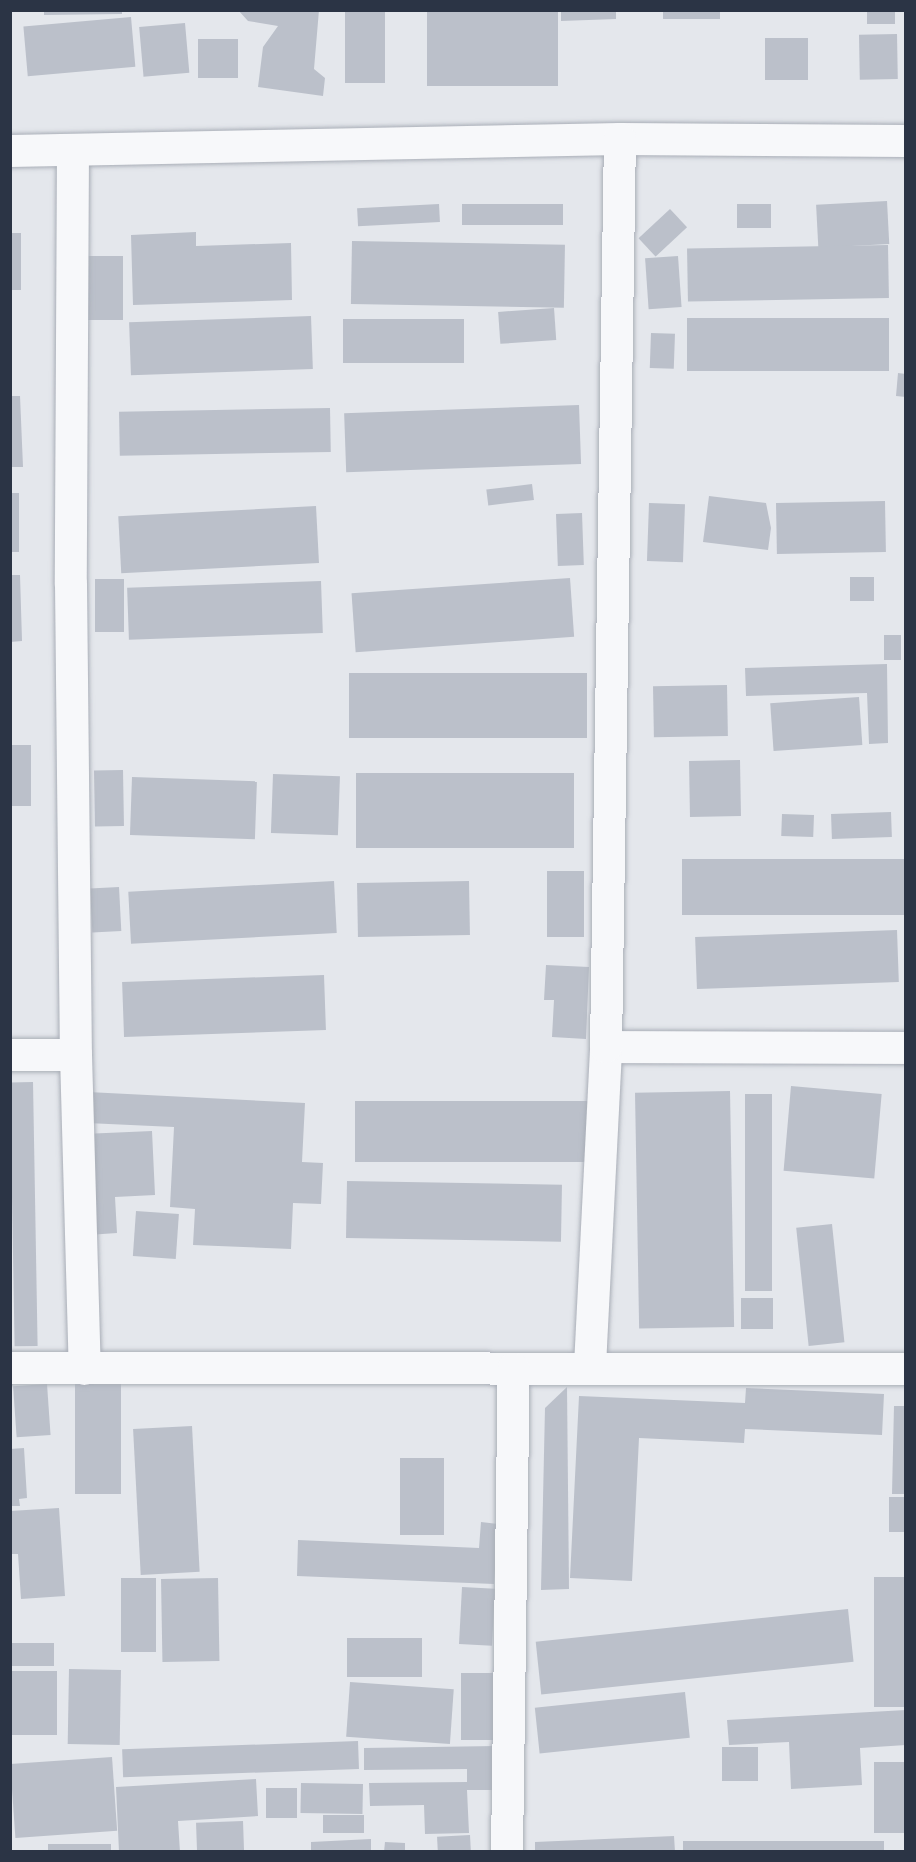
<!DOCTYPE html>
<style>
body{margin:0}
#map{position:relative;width:916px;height:1862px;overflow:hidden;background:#e4e7ec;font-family:Commissioner,sans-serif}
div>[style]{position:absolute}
.building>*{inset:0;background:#bbc0ca;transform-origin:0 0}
.roads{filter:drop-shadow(0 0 2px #a9aeb7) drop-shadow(0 0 2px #a9aeb7)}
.minor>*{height:32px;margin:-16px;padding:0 16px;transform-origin:16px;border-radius:16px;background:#f7f8fa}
span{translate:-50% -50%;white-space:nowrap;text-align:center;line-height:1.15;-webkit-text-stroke:4.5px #f4f6f9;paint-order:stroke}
.frame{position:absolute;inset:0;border:12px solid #2b3445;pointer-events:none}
</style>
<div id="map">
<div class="building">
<i style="clip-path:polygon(44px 10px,122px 10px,122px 14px,44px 15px)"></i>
<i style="clip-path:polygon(238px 10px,319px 10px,314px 69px,325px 78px,323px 96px,258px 87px,263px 47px,278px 26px,248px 21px)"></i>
<i style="left:345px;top:10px;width:40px;height:73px"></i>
<i style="left:427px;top:10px;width:131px;height:76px"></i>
<i style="clip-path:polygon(561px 10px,616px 10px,616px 19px,561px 21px)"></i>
<i style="left:663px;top:10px;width:57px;height:9px"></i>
<i style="left:867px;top:10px;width:28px;height:14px"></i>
<i style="left:131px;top:17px;width:50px;height:108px;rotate:85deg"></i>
<i style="left:185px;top:23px;width:50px;height:46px;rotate:85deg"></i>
<i style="left:897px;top:34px;width:45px;height:38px;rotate:89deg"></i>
<i style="left:765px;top:38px;width:43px;height:42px"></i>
<i style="left:198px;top:39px;width:40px;height:39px"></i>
<i style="left:887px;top:201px;width:43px;height:71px;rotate:87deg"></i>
<i style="left:439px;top:204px;width:18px;height:82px;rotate:87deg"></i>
<i style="left:462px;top:204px;width:101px;height:21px"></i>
<i style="left:771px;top:204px;width:24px;height:34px;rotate:90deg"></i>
<i style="left:670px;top:209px;width:25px;height:43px;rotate:47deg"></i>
<i style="clip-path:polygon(196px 232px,196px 246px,291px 243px,292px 300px,133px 305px,131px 235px)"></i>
<i style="left:10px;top:233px;width:11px;height:57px"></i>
<i style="left:352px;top:241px;width:213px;height:63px;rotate:1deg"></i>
<i style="left:888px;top:245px;width:53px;height:201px;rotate:89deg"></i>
<i style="left:79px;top:256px;width:44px;height:64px"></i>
<i style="left:678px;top:256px;width:51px;height:33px;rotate:86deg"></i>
<i style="left:554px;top:308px;width:32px;height:56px;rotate:86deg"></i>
<i style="left:311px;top:316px;width:53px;height:182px;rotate:88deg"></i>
<i style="left:889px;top:318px;width:53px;height:202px;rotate:90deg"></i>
<i style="left:343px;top:319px;width:121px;height:44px"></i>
<i style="left:651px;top:333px;width:24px;height:35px;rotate:2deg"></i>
<i style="clip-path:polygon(898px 373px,906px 374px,906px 397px,896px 396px)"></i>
<i style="clip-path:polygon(10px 396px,20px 396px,23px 467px,10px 467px)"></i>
<i style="left:579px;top:405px;width:59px;height:235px;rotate:88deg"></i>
<i style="left:330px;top:408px;width:44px;height:211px;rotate:89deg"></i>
<i style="left:532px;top:484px;width:16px;height:46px;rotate:83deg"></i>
<i style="left:10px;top:493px;width:9px;height:59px"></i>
<i style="clip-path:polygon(709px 496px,766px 503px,771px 528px,768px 550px,703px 542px)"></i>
<i style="left:885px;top:501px;width:51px;height:109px;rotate:89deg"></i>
<i style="left:649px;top:503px;width:36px;height:58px;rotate:2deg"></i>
<i style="left:316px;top:506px;width:57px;height:198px;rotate:87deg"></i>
<i style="left:582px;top:513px;width:52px;height:26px;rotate:88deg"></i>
<i style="clip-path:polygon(10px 575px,20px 575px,22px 641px,10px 642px)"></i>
<i style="left:850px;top:577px;width:24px;height:24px"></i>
<i style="left:570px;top:578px;width:59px;height:219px;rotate:86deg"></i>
<i style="left:95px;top:579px;width:29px;height:53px"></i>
<i style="left:321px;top:581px;width:52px;height:194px;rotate:88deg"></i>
<i style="left:884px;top:635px;width:17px;height:25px"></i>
<i style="clip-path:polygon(887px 664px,888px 743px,869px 744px,867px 693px,746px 696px,745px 668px)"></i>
<i style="left:349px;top:673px;width:238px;height:65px"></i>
<i style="left:727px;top:685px;width:51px;height:74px;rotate:89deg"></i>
<i style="left:859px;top:697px;width:48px;height:89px;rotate:86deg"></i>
<i style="left:10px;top:745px;width:21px;height:61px"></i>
<i style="left:740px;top:760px;width:56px;height:51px;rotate:89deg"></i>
<i style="left:123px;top:770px;width:56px;height:29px;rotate:89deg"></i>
<i style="left:356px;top:773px;width:218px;height:75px"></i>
<i style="left:273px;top:774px;width:67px;height:59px;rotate:2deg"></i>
<i style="left:132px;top:777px;width:125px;height:58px;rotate:2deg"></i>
<i style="left:891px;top:812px;width:25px;height:60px;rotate:88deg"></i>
<i style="left:782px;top:814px;width:32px;height:22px;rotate:2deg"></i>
<i style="left:906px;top:859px;width:56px;height:224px;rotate:90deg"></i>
<i style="left:547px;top:871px;width:37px;height:66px"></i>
<i style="left:334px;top:881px;width:52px;height:206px;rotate:87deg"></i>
<i style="left:469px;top:881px;width:54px;height:112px;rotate:89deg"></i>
<i style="left:119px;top:887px;width:44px;height:29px;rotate:87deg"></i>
<i style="left:897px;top:930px;width:52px;height:202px;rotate:88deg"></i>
<i style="clip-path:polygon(546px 965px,589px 967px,586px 1039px,552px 1037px,554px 1000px,544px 1000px)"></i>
<i style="left:324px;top:975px;width:55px;height:202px;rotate:88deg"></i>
<i style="left:33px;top:1082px;width:264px;height:23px;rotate:89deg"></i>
<i style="left:791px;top:1086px;width:91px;height:85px;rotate:5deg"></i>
<i style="left:730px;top:1091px;width:236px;height:95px;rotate:89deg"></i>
<i style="clip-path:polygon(88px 1092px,305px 1103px,302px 1162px,323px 1163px,321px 1204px,293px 1203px,291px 1249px,193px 1245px,195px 1209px,170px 1207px,174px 1127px,87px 1123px)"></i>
<i style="left:745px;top:1094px;width:27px;height:197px"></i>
<i style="left:355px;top:1101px;width:234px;height:61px"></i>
<i style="clip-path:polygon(152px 1131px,155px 1195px,115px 1197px,117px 1233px,88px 1235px,83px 1134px)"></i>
<i style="left:347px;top:1181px;width:215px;height:57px;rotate:1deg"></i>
<i style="left:136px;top:1211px;width:43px;height:45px;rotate:4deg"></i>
<i style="left:832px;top:1224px;width:119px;height:36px;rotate:84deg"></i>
<i style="left:741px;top:1298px;width:32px;height:31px"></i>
<i style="left:75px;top:1381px;width:46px;height:113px"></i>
<i style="left:47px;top:1384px;width:51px;height:34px;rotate:86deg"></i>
<i style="clip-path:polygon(567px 1387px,569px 1589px,541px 1590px,545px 1408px)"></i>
<i style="clip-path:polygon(746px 1388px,884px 1394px,882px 1435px,745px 1429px,744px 1443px,639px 1438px,632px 1581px,570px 1578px,579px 1396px,745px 1403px)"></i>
<i style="clip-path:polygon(894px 1406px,906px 1406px,906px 1494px,892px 1494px)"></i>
<i style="left:192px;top:1426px;width:146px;height:59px;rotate:87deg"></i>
<i style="clip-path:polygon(24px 1448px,27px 1498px,19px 1499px,20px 1506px,10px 1506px,10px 1449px)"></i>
<i style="left:400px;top:1458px;width:44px;height:77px"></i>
<i style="left:889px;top:1497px;width:17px;height:35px"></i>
<i style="clip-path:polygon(59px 1508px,65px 1596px,21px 1599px,18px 1554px,10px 1554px,10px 1511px)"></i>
<i style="clip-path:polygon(481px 1522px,498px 1524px,494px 1584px,297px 1576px,298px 1540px,479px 1548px)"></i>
<i style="left:874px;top:1577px;width:32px;height:130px"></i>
<i style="left:121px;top:1578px;width:35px;height:74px"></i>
<i style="left:218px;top:1578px;width:83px;height:57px;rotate:89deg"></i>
<i style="left:462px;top:1587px;width:33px;height:57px;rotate:3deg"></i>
<i style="left:848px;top:1609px;width:53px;height:314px;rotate:84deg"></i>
<i style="left:347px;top:1638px;width:75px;height:39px"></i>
<i style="left:10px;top:1643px;width:44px;height:23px"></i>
<i style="left:69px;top:1669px;width:52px;height:75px;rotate:1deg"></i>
<i style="left:10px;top:1671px;width:47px;height:64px"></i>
<i style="left:461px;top:1673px;width:35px;height:67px"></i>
<i style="left:350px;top:1682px;width:104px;height:55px;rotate:4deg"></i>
<i style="left:685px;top:1692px;width:46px;height:151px;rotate:84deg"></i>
<i style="clip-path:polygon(906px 1710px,906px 1745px,860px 1748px,862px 1785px,791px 1789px,789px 1742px,729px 1745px,727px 1720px)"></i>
<i style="left:358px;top:1741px;width:28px;height:236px;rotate:88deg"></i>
<i style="clip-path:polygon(496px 1746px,496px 1790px,467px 1790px,469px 1833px,425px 1834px,424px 1805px,370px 1806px,369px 1783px,467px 1782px,467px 1769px,364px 1770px,364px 1748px)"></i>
<i style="left:722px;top:1747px;width:36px;height:34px"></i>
<i style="left:112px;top:1757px;width:74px;height:102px;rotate:86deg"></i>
<i style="left:874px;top:1762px;width:32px;height:71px"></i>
<i style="clip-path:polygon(256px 1779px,258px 1816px,178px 1821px,180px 1852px,119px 1852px,116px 1787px)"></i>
<i style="left:301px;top:1783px;width:62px;height:30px;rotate:1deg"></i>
<i style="left:266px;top:1788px;width:31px;height:30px"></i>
<i style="left:364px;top:1815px;width:18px;height:41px;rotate:90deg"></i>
<i style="left:243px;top:1821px;width:31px;height:47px;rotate:88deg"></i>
<i style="left:470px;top:1835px;width:17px;height:33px;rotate:87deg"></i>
<i style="clip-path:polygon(674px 1836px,675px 1852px,535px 1852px,535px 1842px)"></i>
<i style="clip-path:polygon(371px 1839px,371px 1852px,311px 1852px,311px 1842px)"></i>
<i style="left:884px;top:1841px;width:11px;height:201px;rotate:90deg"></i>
<i style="clip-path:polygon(385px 1842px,405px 1843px,405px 1852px,384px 1852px)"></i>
<i style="left:48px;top:1844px;width:63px;height:8px"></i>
</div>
<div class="roads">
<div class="minor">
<i style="left:10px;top:151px;width:610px;rotate:-1.13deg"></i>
<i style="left:620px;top:139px;width:286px;rotate:0.4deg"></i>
<i style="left:73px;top:151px;width:433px;rotate:90.3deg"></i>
<i style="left:71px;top:584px;width:471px;rotate:89.4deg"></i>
<i style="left:76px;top:1055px;width:314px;rotate:88.4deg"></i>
<i style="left:606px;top:1047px;width:300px;rotate:0.2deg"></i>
<i style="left:10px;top:1055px;width:66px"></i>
<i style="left:590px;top:1366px;width:319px;rotate:-87.1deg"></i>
<i style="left:606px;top:1047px;width:908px;rotate:-89.12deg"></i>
<i style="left:10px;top:1368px;width:896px;rotate:0.06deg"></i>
<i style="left:507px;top:1852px;width:483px;rotate:-89.2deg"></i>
</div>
</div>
<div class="frame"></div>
</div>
